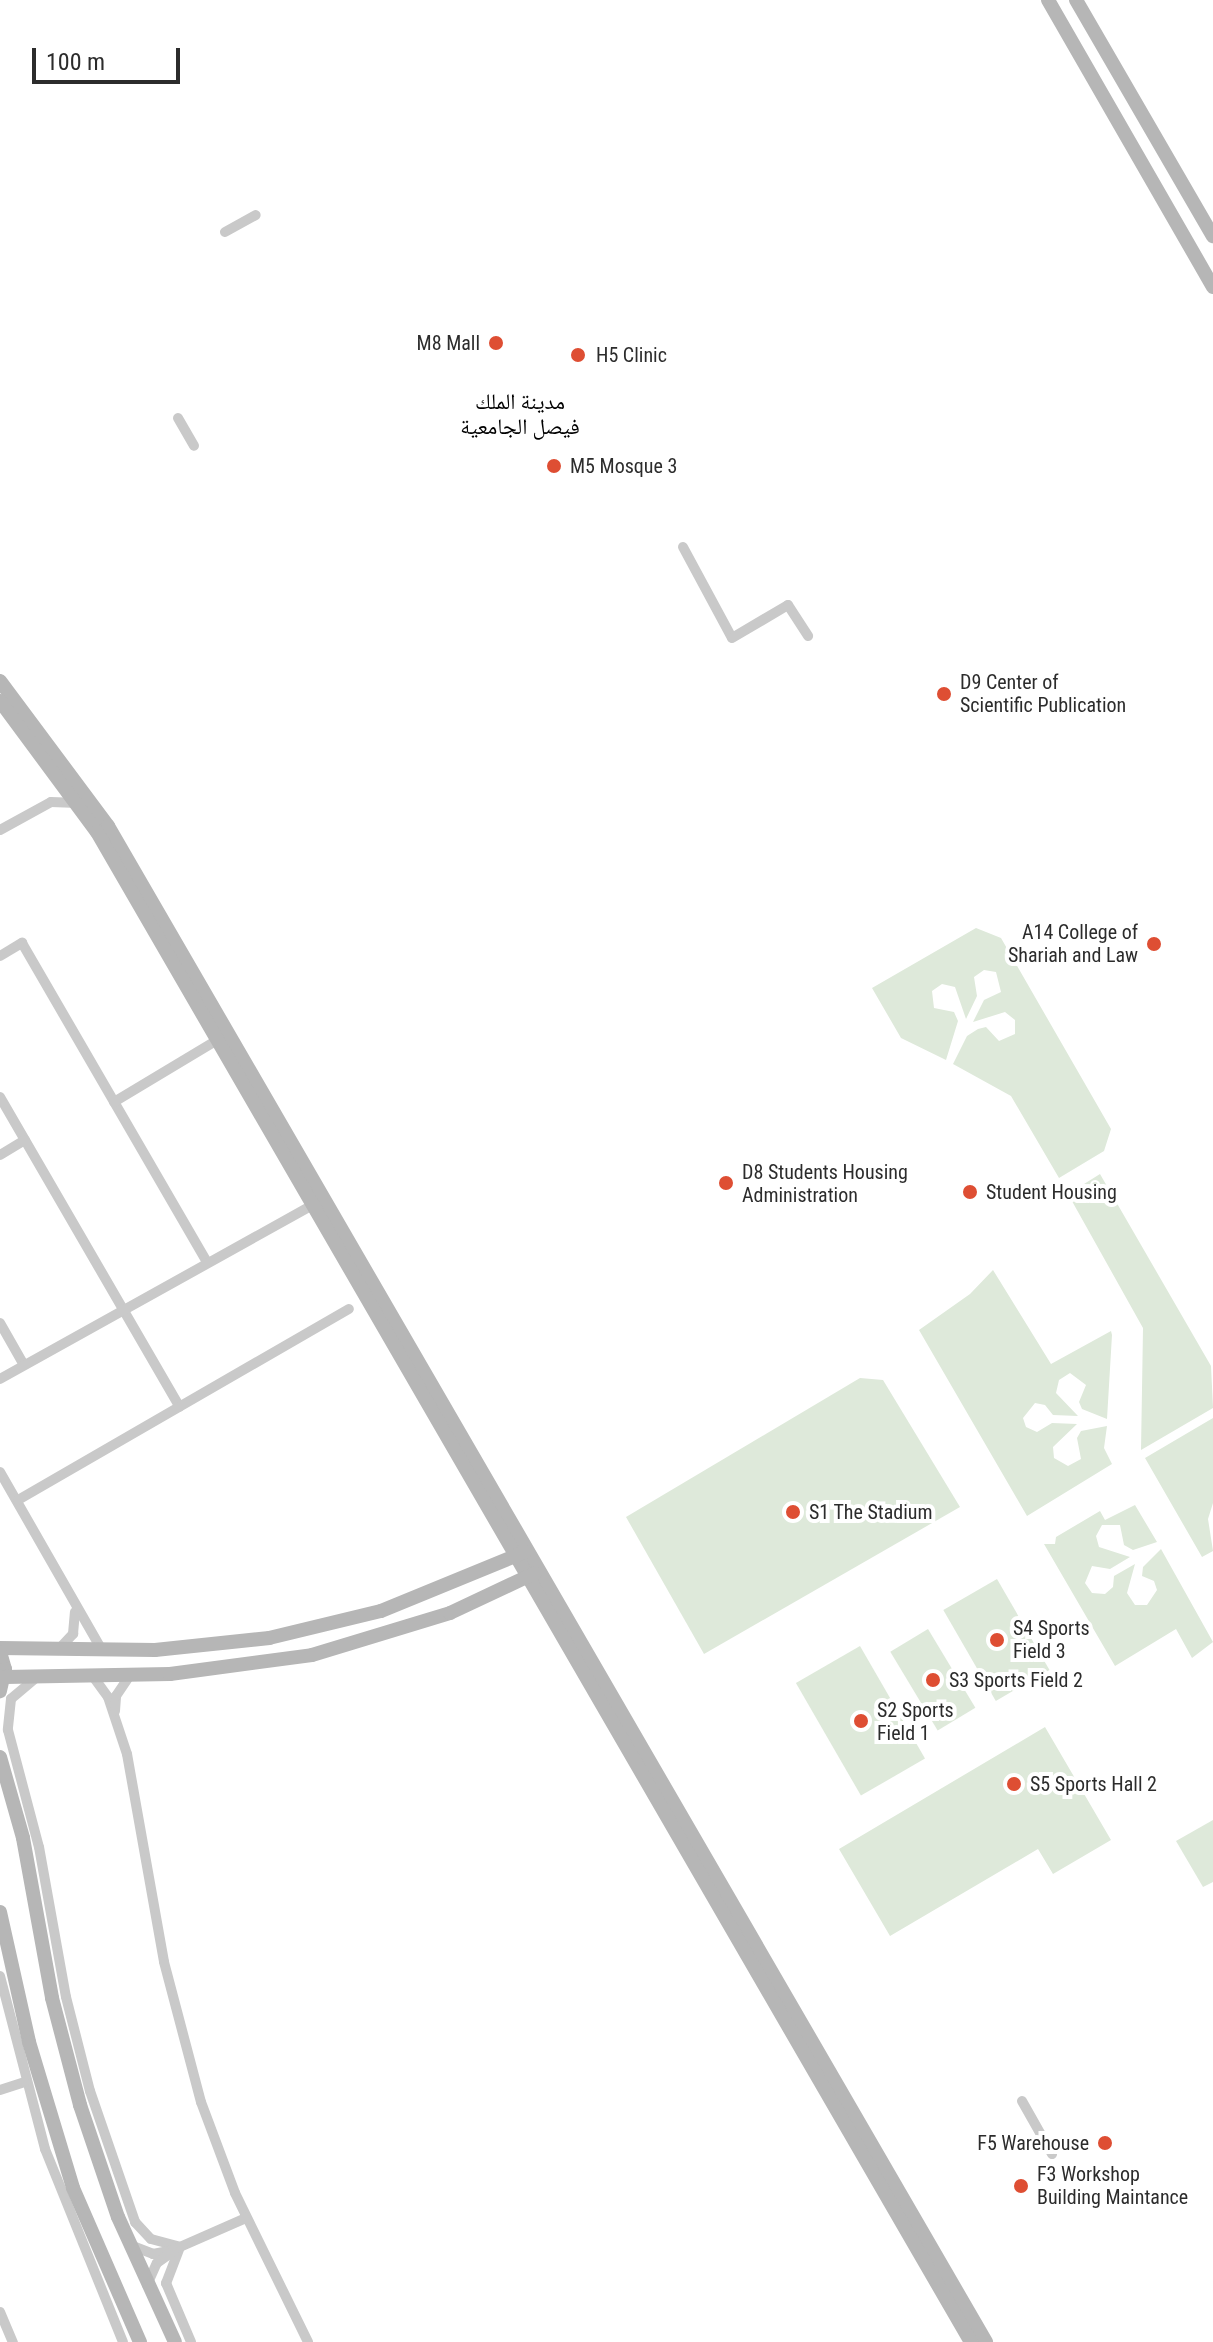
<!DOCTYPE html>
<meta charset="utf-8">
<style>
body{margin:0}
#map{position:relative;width:1213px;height:2342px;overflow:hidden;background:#fff;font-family:"Roboto Condensed","Noto Naskh Arabic",sans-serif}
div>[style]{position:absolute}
.green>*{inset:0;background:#dee9da;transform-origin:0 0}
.street>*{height:10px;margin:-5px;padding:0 5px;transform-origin:5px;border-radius:5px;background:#c9c9c9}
.secondary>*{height:14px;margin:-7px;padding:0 7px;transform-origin:7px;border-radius:7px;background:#b6b6b6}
.dots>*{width:22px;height:22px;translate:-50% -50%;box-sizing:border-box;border:4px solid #fff;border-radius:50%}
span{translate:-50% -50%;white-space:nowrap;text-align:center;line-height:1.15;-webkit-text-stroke:8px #fff;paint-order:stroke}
.poi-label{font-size:20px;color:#2c2c2c}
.right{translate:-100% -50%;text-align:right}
.left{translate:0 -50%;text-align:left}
.neighbourhood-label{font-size:22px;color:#000}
.scale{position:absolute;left:32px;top:48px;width:148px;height:36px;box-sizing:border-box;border:4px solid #2c2c2c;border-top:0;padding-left:10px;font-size:24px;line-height:28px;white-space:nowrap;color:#2c2c2c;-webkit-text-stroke:6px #fff;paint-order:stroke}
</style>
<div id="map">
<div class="green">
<i style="clip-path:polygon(976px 928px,1001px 938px,1111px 1129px,1104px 1151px,1059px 1178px,1011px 1096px,953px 1064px,967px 1036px,978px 1029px,986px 1027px,999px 1041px,1015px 1034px,1015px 1020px,1005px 1012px,973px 1022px,984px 1000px,1001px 992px,996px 972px,984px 970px,974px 977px,977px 996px,966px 1019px,955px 987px,942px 984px,932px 991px,934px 1008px,954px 1012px,958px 1021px,946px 1060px,901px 1038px,872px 988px)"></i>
<i style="clip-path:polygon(1100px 1174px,1211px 1366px,1213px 1408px,1141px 1450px,1143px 1328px,1068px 1194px)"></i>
<i style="clip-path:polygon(993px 1270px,1051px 1364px,1111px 1331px,1112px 1335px,1107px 1419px,1082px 1409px,1079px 1402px,1086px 1385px,1070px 1373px,1059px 1380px,1056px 1393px,1078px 1416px,1053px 1415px,1045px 1405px,1035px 1403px,1023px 1418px,1026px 1427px,1037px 1432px,1052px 1423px,1077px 1424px,1053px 1447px,1054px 1458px,1068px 1466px,1081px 1459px,1077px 1438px,1081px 1431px,1107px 1426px,1104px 1448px,1112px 1464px,1027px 1516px,919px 1330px,970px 1294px)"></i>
<i style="clip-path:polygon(860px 1378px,883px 1380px,960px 1507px,704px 1654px,626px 1517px)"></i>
<i style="clip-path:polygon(1213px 1418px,1213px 1503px,1208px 1519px,1213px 1551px,1202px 1557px,1145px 1458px)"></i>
<i style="clip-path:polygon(1135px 1505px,1157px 1542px,1133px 1550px,1124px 1545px,1120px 1525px,1102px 1525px,1096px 1536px,1099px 1547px,1130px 1557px,1110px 1569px,1092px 1566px,1085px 1583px,1092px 1593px,1105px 1594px,1113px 1587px,1114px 1576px,1135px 1564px,1127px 1593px,1135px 1605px,1147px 1605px,1157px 1590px,1154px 1581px,1142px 1576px,1143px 1567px,1161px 1549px,1213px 1642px,1192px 1658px,1176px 1629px,1115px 1666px,1044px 1544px,1055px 1544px,1056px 1537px,1100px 1511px,1105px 1520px)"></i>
<i style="left:997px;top:1579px;width:105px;height:62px;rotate:60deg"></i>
<i style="left:928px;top:1629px;width:92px;height:44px;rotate:59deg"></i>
<i style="left:860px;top:1646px;width:130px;height:74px;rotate:60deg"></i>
<i style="clip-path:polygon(1045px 1727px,1111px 1840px,1053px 1874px,1038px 1849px,890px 1936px,839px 1849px)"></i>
<i style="clip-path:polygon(1213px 1820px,1213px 1882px,1203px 1887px,1176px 1841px)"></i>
</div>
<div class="street">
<i style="left:225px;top:232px;width:35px;rotate:-29deg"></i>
<i style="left:178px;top:418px;width:32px;rotate:60deg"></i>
<i style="left:683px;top:547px;width:103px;rotate:61.7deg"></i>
<i style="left:732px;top:638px;width:65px;rotate:-30.5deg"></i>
<i style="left:788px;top:605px;width:37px;rotate:57deg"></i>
<i style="left:0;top:830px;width:58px;rotate:-28.8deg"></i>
<i style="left:51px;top:802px;width:27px;rotate:2deg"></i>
<i style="left:0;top:956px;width:26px;rotate:-31deg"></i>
<i style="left:22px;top:943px;width:367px;rotate:59.9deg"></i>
<i style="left:0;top:1097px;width:358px;rotate:59.9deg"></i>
<i style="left:114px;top:1102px;width:120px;rotate:-31deg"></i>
<i style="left:0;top:1155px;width:29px;rotate:-31deg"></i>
<i style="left:0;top:1323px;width:48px;rotate:60.3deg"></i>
<i style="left:0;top:1379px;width:357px;rotate:-29.1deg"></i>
<i style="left:0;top:1472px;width:205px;rotate:60.2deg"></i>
<i style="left:18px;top:1500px;width:382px;rotate:-30deg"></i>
<i style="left:59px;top:1649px;width:21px;rotate:-47deg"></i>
<i style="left:73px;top:1634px;width:22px;rotate:-85deg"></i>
<i style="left:92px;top:1675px;width:27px;rotate:54deg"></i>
<i style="left:108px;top:1697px;width:60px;rotate:71.6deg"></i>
<i style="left:127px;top:1754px;width:211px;rotate:79.9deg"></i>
<i style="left:164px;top:1962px;width:145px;rotate:75.2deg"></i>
<i style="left:201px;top:2102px;width:97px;rotate:69.5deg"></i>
<i style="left:235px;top:2193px;width:166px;rotate:63.9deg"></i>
<i style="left:37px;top:1677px;width:34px;rotate:140deg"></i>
<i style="left:11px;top:1699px;width:31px;rotate:96deg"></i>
<i style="left:8px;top:1730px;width:121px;rotate:75.2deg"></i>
<i style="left:39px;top:1847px;width:152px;rotate:79.8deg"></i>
<i style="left:66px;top:1997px;width:97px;rotate:75.7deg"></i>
<i style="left:90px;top:2091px;width:139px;rotate:71deg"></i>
<i style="left:135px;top:2222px;width:23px;rotate:47deg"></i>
<i style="left:151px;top:2239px;width:30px;rotate:15deg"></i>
<i style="left:180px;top:2247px;width:39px;rotate:111deg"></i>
<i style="left:166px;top:2283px;width:64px;rotate:67deg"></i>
<i style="left:115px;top:1711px;width:15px;rotate:-86deg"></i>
<i style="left:116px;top:1696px;width:25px;rotate:-56deg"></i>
<i style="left:0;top:1976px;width:179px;rotate:75.4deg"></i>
<i style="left:45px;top:2149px;width:208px;rotate:68deg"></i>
<i style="left:0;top:2090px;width:26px;rotate:-18deg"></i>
<i style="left:1022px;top:2101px;width:61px;rotate:60.5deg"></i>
<i style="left:130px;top:2245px;width:25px;rotate:21deg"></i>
<i style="left:153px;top:2254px;width:20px;rotate:-11deg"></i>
<i style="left:173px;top:2250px;width:80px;rotate:-23.7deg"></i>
<i style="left:147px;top:2285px;width:24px;rotate:-66deg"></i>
<i style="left:157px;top:2263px;width:19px;rotate:-36deg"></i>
<i style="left:0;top:2312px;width:33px;rotate:67deg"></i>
</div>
<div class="secondary">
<i style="left:1048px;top:0;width:331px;rotate:60.1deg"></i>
<i style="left:1076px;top:0;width:273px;rotate:59.9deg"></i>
<i style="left:0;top:681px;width:181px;rotate:53.3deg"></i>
<i style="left:108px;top:826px;width:1752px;rotate:59.92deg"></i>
<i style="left:0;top:701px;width:163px;rotate:53.5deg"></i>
<i style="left:97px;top:832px;width:1745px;rotate:59.94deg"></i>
<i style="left:0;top:1648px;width:155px;rotate:0.7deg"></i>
<i style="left:155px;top:1650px;width:115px;rotate:-6deg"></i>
<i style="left:269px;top:1638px;width:115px;rotate:-13.6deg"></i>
<i style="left:381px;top:1611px;width:156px;rotate:-22.3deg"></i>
<i style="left:0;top:1652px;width:18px;rotate:74deg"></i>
<i style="left:5px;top:1669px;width:23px;rotate:103deg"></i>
<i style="left:5px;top:1677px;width:165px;rotate:-1deg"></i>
<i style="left:170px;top:1674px;width:143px;rotate:-7.6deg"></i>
<i style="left:312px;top:1655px;width:144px;rotate:-16.9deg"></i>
<i style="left:450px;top:1613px;width:94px;rotate:-25.2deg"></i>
<i style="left:0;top:1757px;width:84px;rotate:74.1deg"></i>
<i style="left:23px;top:1838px;width:163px;rotate:79.7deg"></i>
<i style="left:52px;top:1998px;width:111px;rotate:75.3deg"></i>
<i style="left:80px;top:2105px;width:118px;rotate:71.3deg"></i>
<i style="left:118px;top:2217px;width:137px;rotate:65.5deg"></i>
<i style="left:0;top:1912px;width:133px;rotate:77.4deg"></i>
<i style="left:29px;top:2042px;width:152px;rotate:73.2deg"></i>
<i style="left:73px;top:2188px;width:168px;rotate:66.5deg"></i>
</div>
<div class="dots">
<i style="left:496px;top:343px;background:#de4e33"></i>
<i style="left:578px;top:355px;background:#de4e33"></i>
<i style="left:554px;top:466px;background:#de4e33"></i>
<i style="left:944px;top:694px;background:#de4e33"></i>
<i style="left:1154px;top:944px;background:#de4e33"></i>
<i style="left:726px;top:1183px;background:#de4e33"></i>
<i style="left:970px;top:1192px;background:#de4e33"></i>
<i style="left:793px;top:1512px;background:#de4e33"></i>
<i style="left:997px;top:1640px;background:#de4e33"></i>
<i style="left:933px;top:1680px;background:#de4e33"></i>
<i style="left:861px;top:1721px;background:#de4e33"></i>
<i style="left:1014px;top:1784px;background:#de4e33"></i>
<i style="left:1105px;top:2143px;background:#de4e33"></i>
<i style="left:1021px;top:2186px;background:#de4e33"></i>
</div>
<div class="poi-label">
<span class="right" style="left:480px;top:343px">M8 Mall</span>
<span class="left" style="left:596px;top:355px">H5 Clinic</span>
<span class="left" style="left:570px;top:466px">M5 Mosque 3</span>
<span class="left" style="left:960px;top:694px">D9 Center of<br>Scientific Publication</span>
<span class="right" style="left:1138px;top:944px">A14 College of<br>Shariah and Law</span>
<span class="left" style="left:742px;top:1184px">D8 Students Housing<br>Administration</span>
<span class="left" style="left:986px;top:1192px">Student Housing</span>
<span class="left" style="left:809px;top:1512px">S1 The Stadium</span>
<span class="left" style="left:1013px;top:1640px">S4 Sports<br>Field 3</span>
<span class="left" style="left:949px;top:1680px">S3 Sports Field 2</span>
<span class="left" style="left:877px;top:1722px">S2 Sports<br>Field 1</span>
<span class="left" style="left:1030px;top:1784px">S5 Sports Hall 2</span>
<span class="right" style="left:1089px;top:2143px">F5 Warehouse</span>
<span class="left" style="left:1037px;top:2186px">F3 Workshop<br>Building Maintance</span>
</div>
<div class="neighbourhood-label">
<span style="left:520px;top:414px">مدينة الملك<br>فيصل الجامعية</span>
</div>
<div class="scale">100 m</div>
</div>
